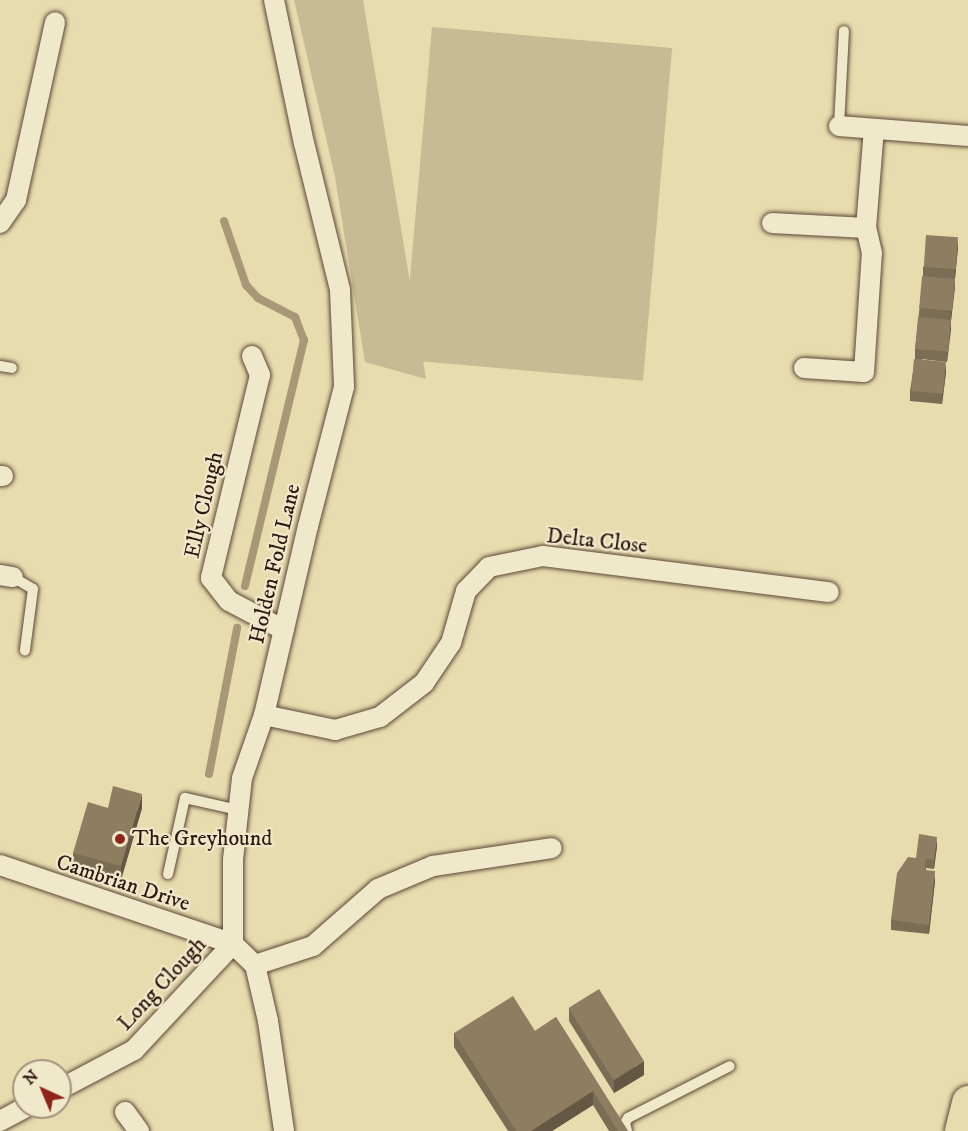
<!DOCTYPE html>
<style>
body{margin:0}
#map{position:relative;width:968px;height:1131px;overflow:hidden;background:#e8dbae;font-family:"IM FELL DW Pica",serif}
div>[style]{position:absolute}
.green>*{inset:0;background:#c8ba93;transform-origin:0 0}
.stream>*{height:8px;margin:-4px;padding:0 4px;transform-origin:4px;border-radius:4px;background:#a99878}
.roads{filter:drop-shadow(0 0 2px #5c4837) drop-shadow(0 0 2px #5c4837)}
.service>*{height:10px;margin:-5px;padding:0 5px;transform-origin:5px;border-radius:5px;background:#f0e8ca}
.minor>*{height:20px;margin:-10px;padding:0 10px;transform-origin:10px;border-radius:10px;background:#f0e8ca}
.primary>*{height:32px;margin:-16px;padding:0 16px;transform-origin:16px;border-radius:16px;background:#e8dbae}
.wall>*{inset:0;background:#7b6c54}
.shaded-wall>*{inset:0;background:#645845}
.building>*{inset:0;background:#8f7d62;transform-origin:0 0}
.dots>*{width:16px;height:16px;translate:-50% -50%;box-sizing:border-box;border:3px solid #f0e8ca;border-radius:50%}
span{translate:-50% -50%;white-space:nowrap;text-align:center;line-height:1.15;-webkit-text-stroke:4.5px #f0e8ca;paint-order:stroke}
.street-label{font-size:22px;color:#2e170f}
.poi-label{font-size:22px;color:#2e170f}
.left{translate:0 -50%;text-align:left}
.north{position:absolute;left:12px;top:1059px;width:60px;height:60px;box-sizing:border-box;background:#f0e8ca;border:2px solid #a2947f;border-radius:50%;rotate:316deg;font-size:16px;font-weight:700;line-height:24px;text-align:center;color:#2e170f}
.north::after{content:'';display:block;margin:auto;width:21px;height:27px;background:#8f2418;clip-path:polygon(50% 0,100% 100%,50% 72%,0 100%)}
</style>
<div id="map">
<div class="green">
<i style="clip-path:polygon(294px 0,363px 0,426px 379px,365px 362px,335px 177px)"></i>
<i style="left:432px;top:27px;width:241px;height:334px;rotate:5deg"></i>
</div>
<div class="stream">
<i style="left:224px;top:221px;width:68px;rotate:71deg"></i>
<i style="left:246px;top:285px;width:18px;rotate:47deg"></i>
<i style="left:258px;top:298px;width:42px;rotate:27.2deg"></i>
<i style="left:295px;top:317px;width:25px;rotate:69deg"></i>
<i style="left:304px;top:340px;width:253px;rotate:103.5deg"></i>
<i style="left:209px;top:774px;width:149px;rotate:-79.1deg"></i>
</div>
<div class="roads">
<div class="service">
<i style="left:839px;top:126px;width:95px;rotate:-87deg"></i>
<i style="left:0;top:366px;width:12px;rotate:9deg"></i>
<i style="left:13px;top:577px;width:23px;rotate:31deg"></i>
<i style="left:33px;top:589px;width:62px;rotate:97.5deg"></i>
<i style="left:168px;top:874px;width:78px;rotate:-77.4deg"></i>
<i style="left:185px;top:798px;width:54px;rotate:12.8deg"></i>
<i style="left:627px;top:1131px;width:8px;rotate:-104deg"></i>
<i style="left:625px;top:1123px;width:6px;rotate:-59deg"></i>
<i style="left:628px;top:1118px;width:114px;rotate:-27deg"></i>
</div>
<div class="minor">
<i style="left:274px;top:0;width:146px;rotate:78.2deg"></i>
<i style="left:304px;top:143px;width:151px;rotate:76.2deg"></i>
<i style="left:340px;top:290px;width:97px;rotate:87.6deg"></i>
<i style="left:344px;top:387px;width:144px;rotate:104.5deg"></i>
<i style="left:308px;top:526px;width:194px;rotate:103.1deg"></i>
<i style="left:264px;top:715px;width:67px;rotate:109.2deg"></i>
<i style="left:242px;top:778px;width:81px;rotate:96.3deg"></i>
<i style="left:233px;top:859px;width:85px;rotate:90deg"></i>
<i style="left:233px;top:944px;width:30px;rotate:44deg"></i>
<i style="left:255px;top:965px;width:57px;rotate:76.9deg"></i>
<i style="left:268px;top:1021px;width:111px;rotate:81.7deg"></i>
<i style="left:839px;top:126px;width:129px;rotate:4.4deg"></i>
<i style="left:0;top:223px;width:28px;rotate:-55deg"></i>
<i style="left:16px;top:200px;width:182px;rotate:-77.6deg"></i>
<i style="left:772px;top:223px;width:94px;rotate:3deg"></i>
<i style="left:252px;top:356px;width:21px;rotate:67deg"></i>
<i style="left:260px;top:375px;width:209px;rotate:103.6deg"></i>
<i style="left:211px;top:578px;width:29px;rotate:52deg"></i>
<i style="left:229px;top:601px;width:62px;rotate:27.8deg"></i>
<i style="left:804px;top:368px;width:60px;rotate:3.8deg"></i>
<i style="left:864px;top:372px;width:119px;rotate:-86.2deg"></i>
<i style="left:872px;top:253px;width:26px;rotate:-103deg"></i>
<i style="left:866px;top:228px;width:99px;rotate:-85.4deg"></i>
<i style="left:0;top:476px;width:3px"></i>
<i style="left:0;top:575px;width:13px;rotate:9deg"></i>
<i style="left:264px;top:715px;width:73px;rotate:11.9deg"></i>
<i style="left:335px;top:730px;width:47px;rotate:-16.1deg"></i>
<i style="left:380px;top:717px;width:56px;rotate:-37.7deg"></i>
<i style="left:424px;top:683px;width:48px;rotate:-56deg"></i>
<i style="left:451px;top:643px;width:54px;rotate:-73.9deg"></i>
<i style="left:466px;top:591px;width:33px;rotate:-46deg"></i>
<i style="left:489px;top:567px;width:55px;rotate:-11.5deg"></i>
<i style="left:543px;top:556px;width:288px;rotate:7.2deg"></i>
<i style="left:0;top:865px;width:246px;rotate:18.7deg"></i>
<i style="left:255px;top:965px;width:61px;rotate:-18.1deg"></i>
<i style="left:313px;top:946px;width:86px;rotate:-41.2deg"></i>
<i style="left:378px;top:889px;width:60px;rotate:-22.7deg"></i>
<i style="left:433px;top:866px;width:120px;rotate:-8.6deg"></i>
<i style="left:60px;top:1089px;width:84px;rotate:-27.8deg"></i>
<i style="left:134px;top:1050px;width:145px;rotate:-47deg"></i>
<i style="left:125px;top:1112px;width:24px;rotate:54deg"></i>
<i style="left:0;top:1121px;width:30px;rotate:-28deg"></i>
</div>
<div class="primary">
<i style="left:961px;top:1131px;width:30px;rotate:-76deg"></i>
</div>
</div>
<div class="wall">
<i style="clip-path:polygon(958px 247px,947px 362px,921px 359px,946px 372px,942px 404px,910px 401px,910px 391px,915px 359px,915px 349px,923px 276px,923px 267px)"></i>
<i style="clip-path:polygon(142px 808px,121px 880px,73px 866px,73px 853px)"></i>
<i style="clip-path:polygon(937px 846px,934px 869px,926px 868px,926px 870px,935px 881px,929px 934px,891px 930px,891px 920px,916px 858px)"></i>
<i style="clip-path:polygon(569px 1008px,644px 1075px,614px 1093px,569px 1021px)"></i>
<i style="clip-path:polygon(556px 1017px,628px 1131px,609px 1131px,593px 1105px,552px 1131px,508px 1131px,454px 1047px,454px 1033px,535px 1031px)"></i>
</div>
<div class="shaded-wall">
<i style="clip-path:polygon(958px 237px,958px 247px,955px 279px,955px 270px)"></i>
<i style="clip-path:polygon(955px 279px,955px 288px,951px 321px,951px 312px)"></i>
<i style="clip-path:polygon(951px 320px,951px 330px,947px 362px,947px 353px)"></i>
<i style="clip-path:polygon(946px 362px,946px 372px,942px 404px,942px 395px)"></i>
<i style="clip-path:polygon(142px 794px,142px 808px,121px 880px,121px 866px)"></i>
<i style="clip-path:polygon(937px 837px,937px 846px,934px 869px,934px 860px)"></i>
<i style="clip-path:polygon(935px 871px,935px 881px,929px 934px,929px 925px)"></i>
<i style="clip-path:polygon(644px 1061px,644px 1075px,614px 1093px,614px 1080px)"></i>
<i style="clip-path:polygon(593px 1091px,593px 1105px,552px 1131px,531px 1131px)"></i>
</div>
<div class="building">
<i style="left:926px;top:235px;width:32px;height:32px;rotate:4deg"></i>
<i style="left:922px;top:276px;width:33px;height:32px;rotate:5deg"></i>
<i style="left:918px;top:317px;width:33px;height:32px;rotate:5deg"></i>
<i style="left:914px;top:359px;width:32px;height:32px;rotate:5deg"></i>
<i style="clip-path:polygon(113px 786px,142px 794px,121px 866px,73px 853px,88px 802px,108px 808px)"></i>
<i style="clip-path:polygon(919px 834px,937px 837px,934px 860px,926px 859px,925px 870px,935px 871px,929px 925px,891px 920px,897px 873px,908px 857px,916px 858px)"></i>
<i style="left:599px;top:989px;width:85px;height:36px;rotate:58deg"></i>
<i style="clip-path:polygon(513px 996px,535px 1031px,556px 1017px,628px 1131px,618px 1131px,593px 1091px,531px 1131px,516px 1131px,454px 1033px)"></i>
</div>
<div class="dots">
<i style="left:120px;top:839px;background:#8f2418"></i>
</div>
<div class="street-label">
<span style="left:204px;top:505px;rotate:-77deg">Elly Clough</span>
<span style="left:597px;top:541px;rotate:6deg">Delta Close</span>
<span style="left:275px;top:564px;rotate:-77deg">Holden Fold Lane</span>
<span style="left:123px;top:883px;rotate:18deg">Cambrian Drive</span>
<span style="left:162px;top:984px;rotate:-47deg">Long Clough</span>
</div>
<div class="poi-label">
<span class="left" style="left:132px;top:839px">The Greyhound</span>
</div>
<div class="north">N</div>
</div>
